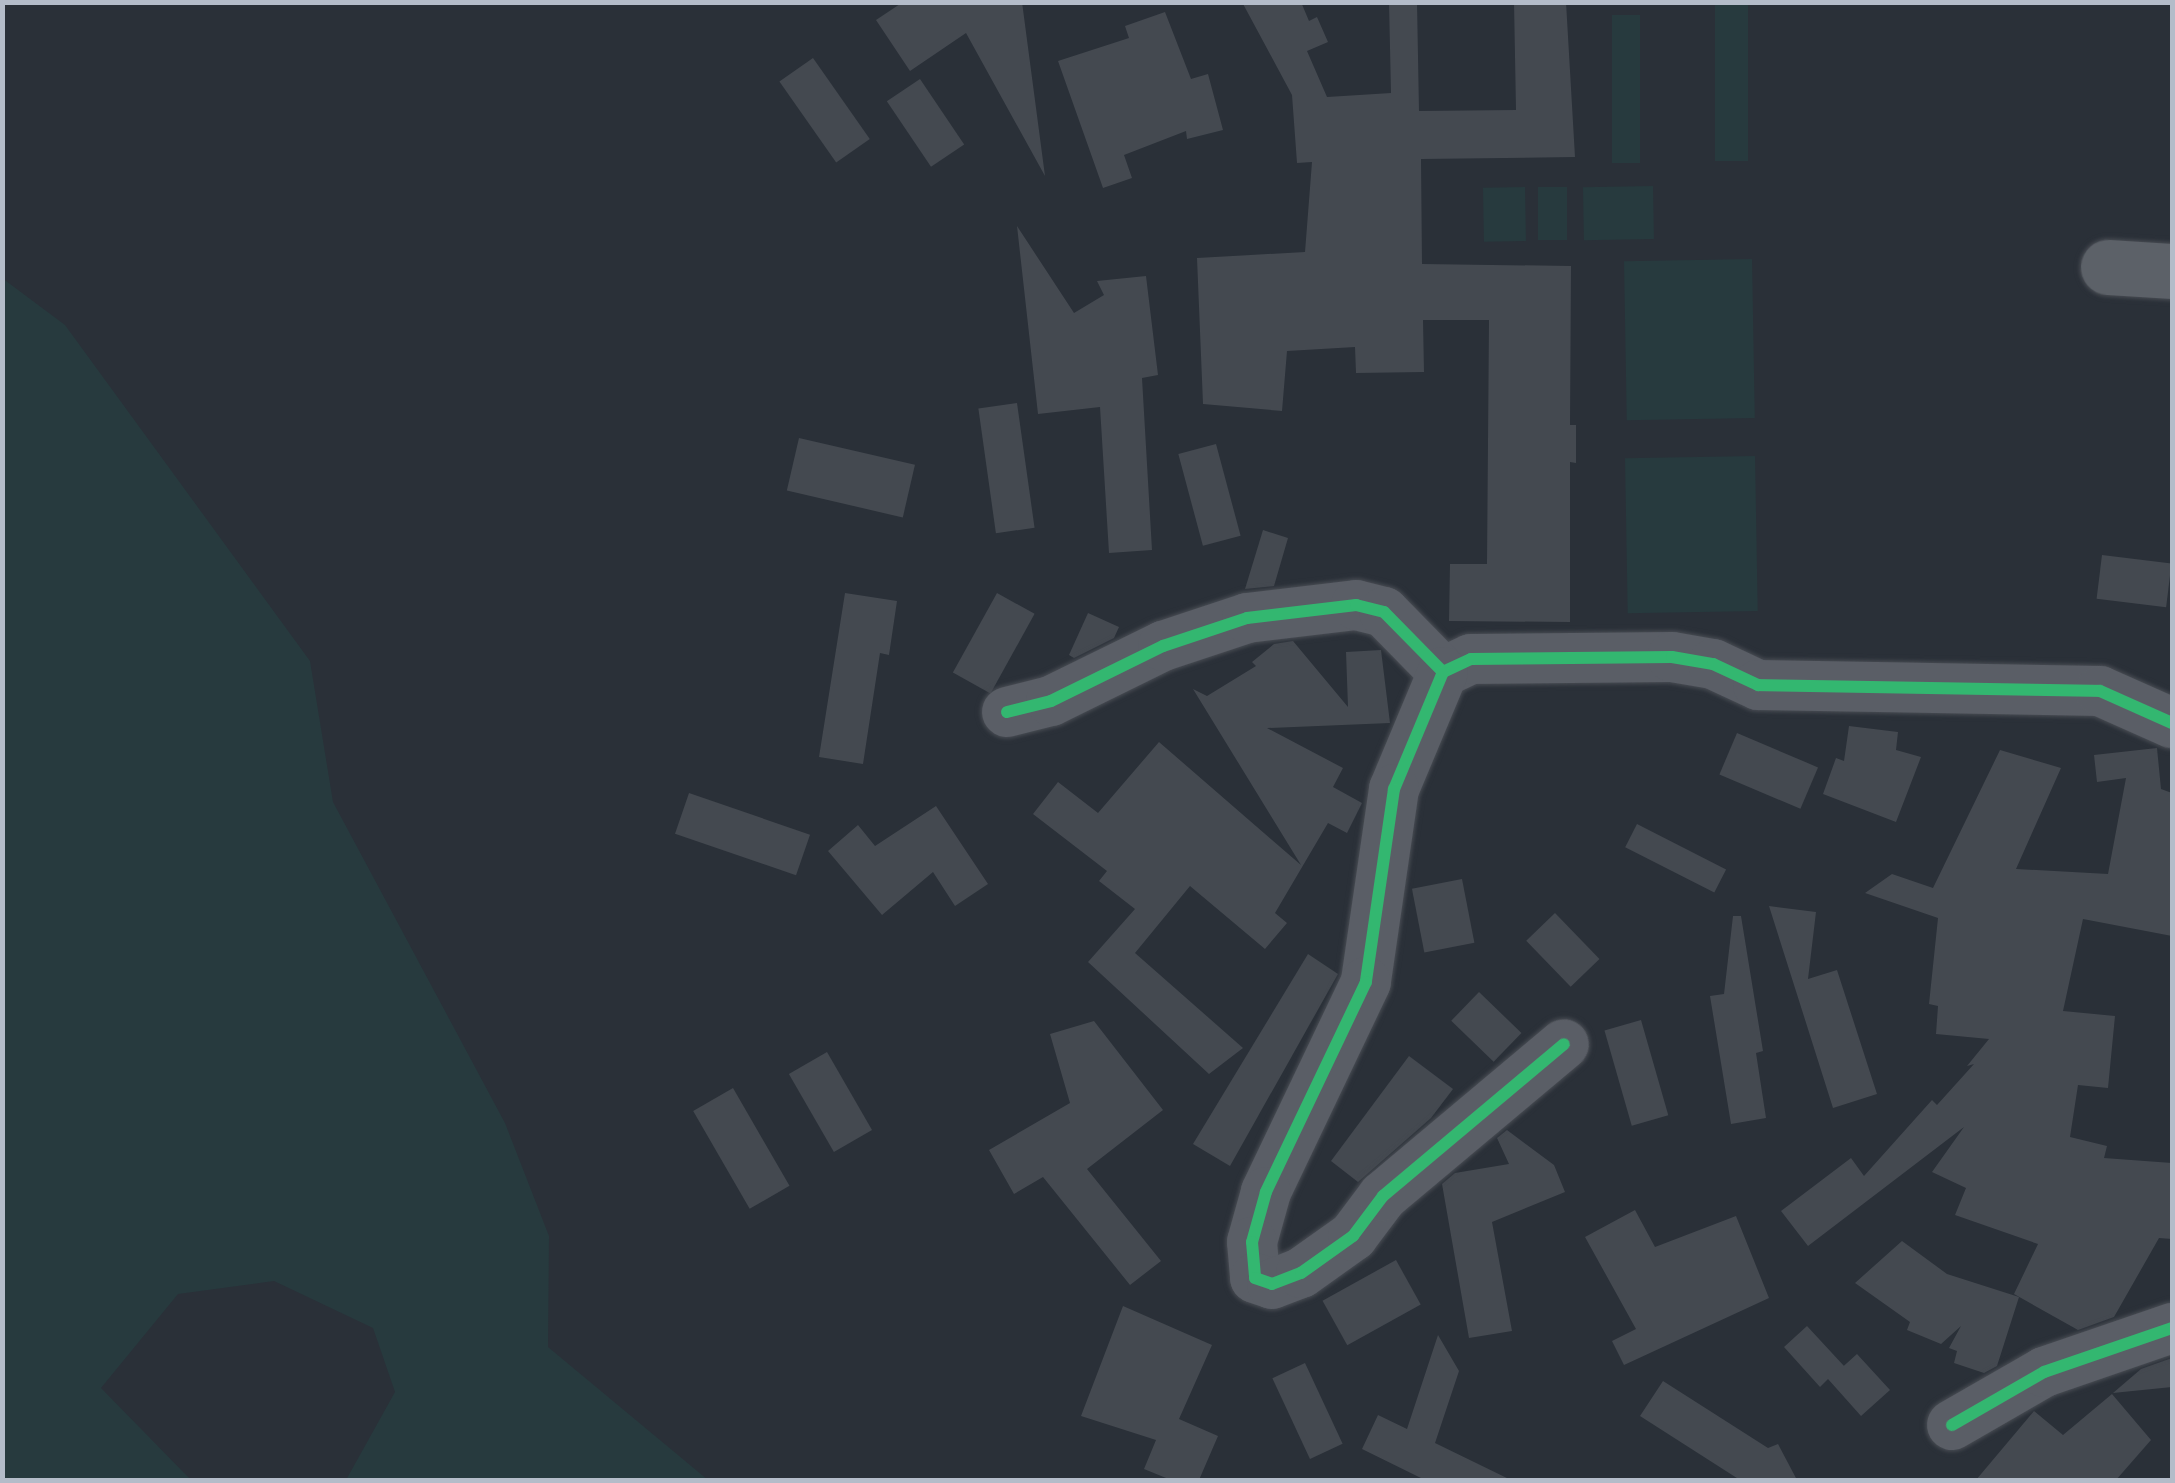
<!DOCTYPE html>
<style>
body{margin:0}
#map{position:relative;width:2175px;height:1483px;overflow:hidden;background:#2a3038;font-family:Barlow,sans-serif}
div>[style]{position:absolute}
.green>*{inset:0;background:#273a3e;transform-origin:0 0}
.building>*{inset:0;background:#444950;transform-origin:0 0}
.roads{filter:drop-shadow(0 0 2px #484c53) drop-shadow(0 0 2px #484c53)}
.minor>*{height:50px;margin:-25px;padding:0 25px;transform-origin:25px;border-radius:25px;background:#5a5e66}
.major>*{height:55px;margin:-27.5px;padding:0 27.5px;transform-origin:27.5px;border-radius:27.5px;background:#5c6168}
.cycleway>*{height:12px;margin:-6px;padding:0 6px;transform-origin:6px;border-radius:6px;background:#33b770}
span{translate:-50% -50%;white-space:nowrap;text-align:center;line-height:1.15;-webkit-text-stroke:9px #1d2633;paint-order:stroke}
.frame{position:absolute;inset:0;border:5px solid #b4bcc9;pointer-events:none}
</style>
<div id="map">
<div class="green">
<i style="left:1715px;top:3px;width:33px;height:158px"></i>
<i style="left:1612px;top:15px;width:28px;height:148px"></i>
<i style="left:1653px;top:186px;width:53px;height:70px;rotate:89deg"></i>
<i style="left:1525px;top:187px;width:54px;height:42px;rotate:89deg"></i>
<i style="left:1538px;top:187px;width:29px;height:53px"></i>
<i style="left:1752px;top:259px;width:159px;height:128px;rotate:89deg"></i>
<i style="clip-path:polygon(2px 278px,65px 325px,310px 661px,333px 802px,505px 1123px,549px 1236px,548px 1347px,708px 1480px,346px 1480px,395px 1392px,373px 1328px,274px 1281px,178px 1294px,101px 1388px,191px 1480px,3px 1480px)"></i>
<i style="left:1755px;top:456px;width:155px;height:130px;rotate:89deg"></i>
</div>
<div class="building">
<i style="clip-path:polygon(903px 2px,1022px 2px,1045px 176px,966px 33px,910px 71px,876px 20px)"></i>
<i style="clip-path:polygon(1242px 2px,1301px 2px,1309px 21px,1317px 17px,1328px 42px,1307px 51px,1327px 97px,1391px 93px,1389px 2px,1417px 2px,1419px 111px,1516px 110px,1514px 2px,1566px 2px,1575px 157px,1421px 159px,1422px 264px,1571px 266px,1570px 425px,1576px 425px,1576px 463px,1570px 462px,1570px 622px,1449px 621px,1450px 564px,1487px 564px,1489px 320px,1423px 320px,1424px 372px,1356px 373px,1355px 347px,1287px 351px,1282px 411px,1203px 404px,1197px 258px,1305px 252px,1312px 162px,1297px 163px,1292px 95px)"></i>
<i style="clip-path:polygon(1165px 12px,1191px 79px,1208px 74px,1223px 130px,1187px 139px,1186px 131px,1124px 155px,1132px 178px,1103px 188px,1058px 61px,1129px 38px,1125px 26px)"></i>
<i style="left:813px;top:58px;width:99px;height:41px;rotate:55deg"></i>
<i style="left:920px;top:79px;width:79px;height:40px;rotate:56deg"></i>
<i style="clip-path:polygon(1017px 226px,1074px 313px,1104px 295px,1097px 281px,1146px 276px,1158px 375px,1142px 378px,1152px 550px,1109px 553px,1100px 407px,1038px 414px)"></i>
<i style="left:1017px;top:403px;width:126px;height:39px;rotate:82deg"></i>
<i style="left:799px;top:438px;width:119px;height:54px;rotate:13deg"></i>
<i style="left:1216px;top:444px;width:95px;height:39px;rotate:75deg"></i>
<i style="clip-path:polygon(1263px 530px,1288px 538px,1274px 586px,1245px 589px)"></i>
<i style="left:2102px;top:555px;width:70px;height:44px;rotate:7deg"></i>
<i style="clip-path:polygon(845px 593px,897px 601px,889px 655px,880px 653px,863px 764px,819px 757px)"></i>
<i style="left:997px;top:593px;width:43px;height:91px;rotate:29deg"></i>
<i style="clip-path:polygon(1088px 613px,1119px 627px,1114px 638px,1074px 658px,1069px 655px)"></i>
<i style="clip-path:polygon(1293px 641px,1348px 707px,1346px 652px,1381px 650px,1390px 723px,1267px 728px,1343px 768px,1333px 787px,1362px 803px,1347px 833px,1328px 823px,1275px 913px,1287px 923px,1265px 949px,1190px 886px,1135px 953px,1243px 1048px,1209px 1074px,1088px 962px,1135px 909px,1099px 881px,1107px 871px,1033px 814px,1058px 782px,1098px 813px,1159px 742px,1301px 865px,1193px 689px,1207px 696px,1256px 666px,1252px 662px,1274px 644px)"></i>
<i style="clip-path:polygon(1849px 726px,1898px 732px,1896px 750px,1921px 757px,1896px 822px,1823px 794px,1836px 758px,1844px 761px)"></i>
<i style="left:1737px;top:733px;width:88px;height:45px;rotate:23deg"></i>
<i style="clip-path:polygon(2157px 748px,2161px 789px,2172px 793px,2172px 936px,2083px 919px,2063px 1011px,2115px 1016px,2108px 1088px,2078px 1085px,2070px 1137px,2107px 1146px,2104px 1158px,2172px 1163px,2172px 1239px,2159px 1238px,2114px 1317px,2078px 1330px,2014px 1294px,2038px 1244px,1955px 1215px,1966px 1188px,1932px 1172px,1964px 1127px,1808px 1246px,1781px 1211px,1851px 1158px,1864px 1176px,1932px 1100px,1937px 1105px,1974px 1064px,1967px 1066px,1989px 1039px,1936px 1034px,1938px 1006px,1929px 1004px,1938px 918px,1865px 893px,1892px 874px,1933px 888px,2000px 750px,2061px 768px,2016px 869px,2108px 874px,2126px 778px,2097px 782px,2094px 755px)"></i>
<i style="left:689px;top:793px;width:128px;height:43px;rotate:19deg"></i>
<i style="clip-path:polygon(936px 806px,988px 884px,955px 906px,933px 872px,882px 915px,828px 851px,858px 825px,875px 846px)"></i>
<i style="left:1637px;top:824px;width:100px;height:26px;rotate:27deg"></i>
<i style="left:1462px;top:879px;width:65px;height:51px;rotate:79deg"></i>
<i style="clip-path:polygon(1769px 906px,1816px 912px,1808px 979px,1837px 970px,1877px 1094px,1833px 1108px)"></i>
<i style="left:1555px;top:913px;width:64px;height:40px;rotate:46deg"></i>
<i style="clip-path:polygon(1733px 916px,1741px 916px,1763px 1051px,1756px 1053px,1766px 1118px,1731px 1124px,1710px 996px,1724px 994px)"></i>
<i style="clip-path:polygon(1308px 954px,1338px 974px,1230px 1166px,1193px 1144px)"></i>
<i style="left:1479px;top:992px;width:59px;height:40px;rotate:44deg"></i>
<i style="left:1641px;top:1020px;width:99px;height:38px;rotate:74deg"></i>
<i style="clip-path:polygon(1094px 1021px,1163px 1110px,1087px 1169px,1161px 1261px,1130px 1285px,1043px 1177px,1014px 1194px,989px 1150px,1070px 1103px,1050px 1034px)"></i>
<i style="left:827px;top:1052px;width:90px;height:44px;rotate:60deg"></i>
<i style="clip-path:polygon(1409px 1056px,1453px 1089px,1431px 1118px,1358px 1182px,1331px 1161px)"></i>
<i style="left:733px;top:1088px;width:113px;height:46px;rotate:60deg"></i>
<i style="clip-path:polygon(1507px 1130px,1554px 1165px,1565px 1192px,1492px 1222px,1512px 1331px,1469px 1338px,1442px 1184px,1455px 1173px,1509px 1164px,1497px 1138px)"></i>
<i style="clip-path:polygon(1635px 1210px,1655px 1247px,1736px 1216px,1769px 1298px,1624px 1365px,1612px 1341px,1636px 1329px,1585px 1237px)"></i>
<i style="clip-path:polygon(1902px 1241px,1947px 1274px,2019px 1297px,1997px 1366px,1984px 1373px,1954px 1363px,1957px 1351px,1949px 1348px,1961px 1326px,1941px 1344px,1907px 1330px,1910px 1322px,1855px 1283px)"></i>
<i style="left:1396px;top:1260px;width:51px;height:84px;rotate:61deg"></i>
<i style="clip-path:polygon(1123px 1306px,1212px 1345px,1179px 1419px,1218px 1436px,1199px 1480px,1171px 1480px,1144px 1469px,1156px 1440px,1081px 1416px)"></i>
<i style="clip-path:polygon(1807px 1326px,1844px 1366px,1837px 1372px,1857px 1354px,1890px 1390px,1861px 1416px,1828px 1379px,1820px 1387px,1784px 1347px)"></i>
<i style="clip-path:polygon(1438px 1335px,1459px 1371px,1435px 1443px,1511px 1480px,1425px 1480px,1362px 1449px,1378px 1415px,1407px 1429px)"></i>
<i style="clip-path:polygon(2172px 1358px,2172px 1387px,2113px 1393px,2141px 1369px)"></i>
<i style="left:1305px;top:1363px;width:89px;height:36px;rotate:65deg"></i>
<i style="clip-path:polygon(1663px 1381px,1768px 1448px,1778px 1444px,1797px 1480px,1740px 1480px,1640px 1416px)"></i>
<i style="clip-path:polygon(2112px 1394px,2151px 1440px,2116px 1480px,1976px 1480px,2034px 1411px,2063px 1435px)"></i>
</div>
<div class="roads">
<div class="minor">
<i style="left:1443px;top:672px;width:31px;rotate:-25deg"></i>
<i style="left:1471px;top:659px;width:201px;rotate:-0.6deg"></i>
<i style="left:1672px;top:657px;width:42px;rotate:9.7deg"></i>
<i style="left:1713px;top:664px;width:50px;rotate:25deg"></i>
<i style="left:1758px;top:685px;width:342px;rotate:1deg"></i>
<i style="left:2100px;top:691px;width:79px;rotate:24deg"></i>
<i style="left:1007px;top:712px;width:45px;rotate:-14deg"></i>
<i style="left:1051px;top:701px;width:125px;rotate:-26.2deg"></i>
<i style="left:1163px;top:646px;width:89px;rotate:-18.4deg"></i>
<i style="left:1247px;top:618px;width:110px;rotate:-6.8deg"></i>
<i style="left:1356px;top:605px;width:29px;rotate:14deg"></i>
<i style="left:1384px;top:612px;width:84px;rotate:45.5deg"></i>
<i style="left:1443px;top:672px;width:127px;rotate:112.7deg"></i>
<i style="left:1394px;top:789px;width:195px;rotate:98.3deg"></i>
<i style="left:1366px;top:982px;width:233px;rotate:115.5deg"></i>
<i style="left:1266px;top:1192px;width:52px;rotate:105.6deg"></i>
<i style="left:1252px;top:1242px;width:36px;rotate:85deg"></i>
<i style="left:1255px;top:1278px;width:18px;rotate:19deg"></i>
<i style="left:1272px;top:1284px;width:31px;rotate:-21deg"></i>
<i style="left:1301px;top:1273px;width:64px;rotate:-35.4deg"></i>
<i style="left:1353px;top:1236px;width:50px;rotate:-53.1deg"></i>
<i style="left:1383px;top:1196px;width:236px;rotate:-40deg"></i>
<i style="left:1952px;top:1425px;width:106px;rotate:-29.9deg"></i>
<i style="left:2044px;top:1372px;width:135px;rotate:-19deg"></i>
</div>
<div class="major">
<i style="left:2108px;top:267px;width:64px;rotate:3.6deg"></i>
</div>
</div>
<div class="cycleway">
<i style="left:1443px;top:672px;width:31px;rotate:-25deg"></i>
<i style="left:1471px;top:659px;width:201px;rotate:-0.6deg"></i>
<i style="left:1672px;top:657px;width:42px;rotate:9.7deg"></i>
<i style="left:1713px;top:664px;width:50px;rotate:25deg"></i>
<i style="left:1758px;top:685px;width:342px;rotate:1deg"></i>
<i style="left:2100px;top:691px;width:79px;rotate:24deg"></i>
<i style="left:1007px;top:712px;width:45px;rotate:-14deg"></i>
<i style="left:1051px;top:701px;width:125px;rotate:-26.2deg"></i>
<i style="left:1163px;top:646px;width:89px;rotate:-18.4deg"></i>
<i style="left:1247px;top:618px;width:110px;rotate:-6.8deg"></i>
<i style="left:1356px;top:605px;width:29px;rotate:14deg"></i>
<i style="left:1384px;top:612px;width:84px;rotate:45.5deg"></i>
<i style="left:1443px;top:672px;width:127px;rotate:112.7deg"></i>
<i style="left:1394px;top:789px;width:195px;rotate:98.3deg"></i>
<i style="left:1366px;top:982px;width:233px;rotate:115.5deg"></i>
<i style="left:1266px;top:1192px;width:52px;rotate:105.6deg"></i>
<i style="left:1252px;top:1242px;width:36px;rotate:85deg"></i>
<i style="left:1255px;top:1278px;width:18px;rotate:19deg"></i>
<i style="left:1272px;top:1284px;width:31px;rotate:-21deg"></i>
<i style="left:1301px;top:1273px;width:64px;rotate:-35.4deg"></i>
<i style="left:1353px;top:1236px;width:50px;rotate:-53.1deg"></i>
<i style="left:1383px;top:1196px;width:236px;rotate:-40deg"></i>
<i style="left:1952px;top:1425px;width:106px;rotate:-29.9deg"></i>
<i style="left:2044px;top:1372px;width:135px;rotate:-19deg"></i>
</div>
<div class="frame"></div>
</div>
